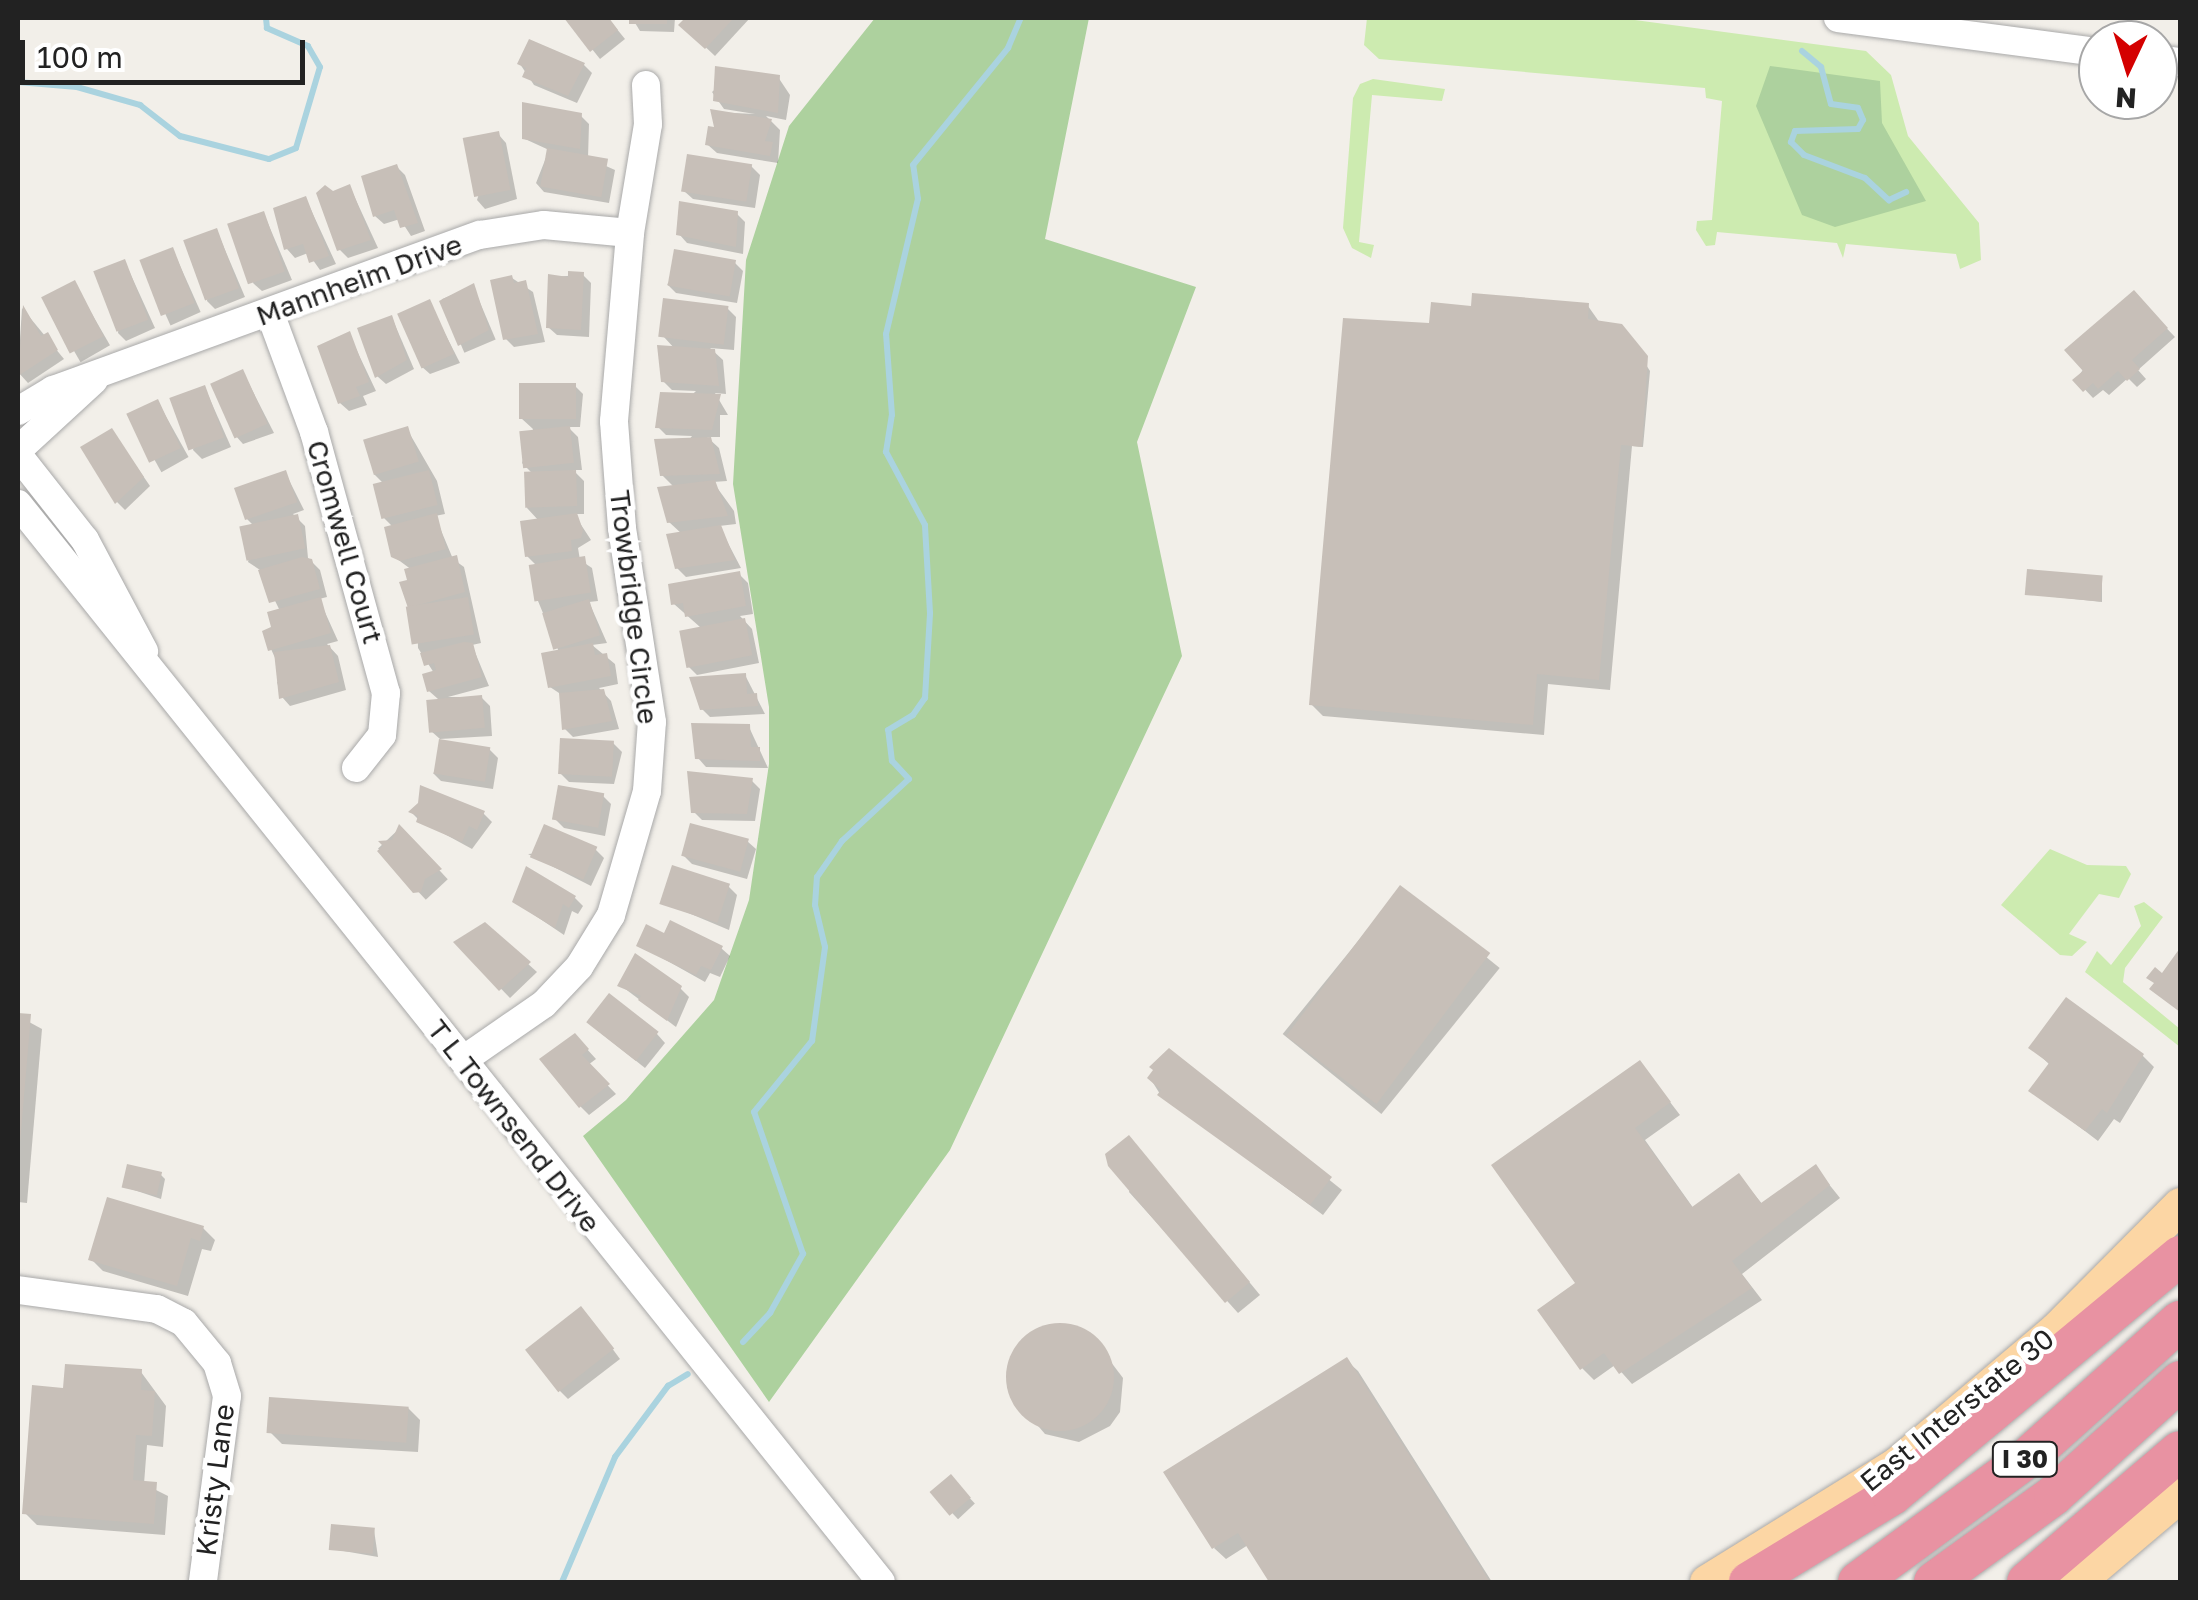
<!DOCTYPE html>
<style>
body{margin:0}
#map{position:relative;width:2198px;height:1600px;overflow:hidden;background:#f2efe9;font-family:"Golos Text",sans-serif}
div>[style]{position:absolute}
.grass>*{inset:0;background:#cdebb0}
.forest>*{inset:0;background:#add19e}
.shadow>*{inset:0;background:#0003;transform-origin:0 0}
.stream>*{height:6px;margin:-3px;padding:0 3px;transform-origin:3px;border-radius:3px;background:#aad3df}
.building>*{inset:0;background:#c7bfb8;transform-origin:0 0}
.round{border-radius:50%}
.roads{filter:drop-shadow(0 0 2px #a9a9a9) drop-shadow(0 0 2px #a9a9a9)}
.minor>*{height:28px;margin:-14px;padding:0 14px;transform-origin:14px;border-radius:14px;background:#fff}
.major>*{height:35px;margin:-17.5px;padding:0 17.5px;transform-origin:17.5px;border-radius:17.5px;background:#fcd6a4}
.highway>*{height:40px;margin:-20px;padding:0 20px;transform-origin:20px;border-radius:20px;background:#e892a2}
span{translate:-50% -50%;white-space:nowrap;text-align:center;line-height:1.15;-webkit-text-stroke:9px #fff;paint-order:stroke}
.shield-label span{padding:2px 8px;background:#fff;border:2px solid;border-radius:8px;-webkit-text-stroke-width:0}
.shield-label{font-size:25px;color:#222;font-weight:700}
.street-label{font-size:28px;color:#222}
.frame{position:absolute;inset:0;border:20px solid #222;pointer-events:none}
.north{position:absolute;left:2078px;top:20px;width:100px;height:100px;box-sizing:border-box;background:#fff;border:2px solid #a7a7a7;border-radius:50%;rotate:184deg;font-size:28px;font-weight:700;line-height:40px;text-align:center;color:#222}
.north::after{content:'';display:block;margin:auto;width:35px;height:45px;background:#d40000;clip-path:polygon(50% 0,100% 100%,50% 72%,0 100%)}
.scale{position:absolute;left:20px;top:40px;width:285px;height:45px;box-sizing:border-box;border:5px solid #222;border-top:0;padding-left:12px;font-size:30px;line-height:35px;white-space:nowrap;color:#222;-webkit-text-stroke:8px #fff;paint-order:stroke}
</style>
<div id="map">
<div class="grass">
<i style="clip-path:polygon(1367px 18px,1620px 18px,1866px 51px,1891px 75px,1908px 136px,1979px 223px,1981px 260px,1960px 269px,1956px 254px,1846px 244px,1843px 258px,1837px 243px,1717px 232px,1715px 245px,1706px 246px,1696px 230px,1697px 221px,1712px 220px,1722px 101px,1706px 98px,1705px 88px,1379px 59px,1364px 45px)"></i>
<i style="clip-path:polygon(1373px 79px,1445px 89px,1442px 101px,1372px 95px,1359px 242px,1374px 245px,1371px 258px,1352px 248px,1343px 228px,1353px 98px,1360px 84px)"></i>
<i style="clip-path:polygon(2050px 849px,2087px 865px,2126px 866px,2131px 874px,2119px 898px,2099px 894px,2069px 934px,2087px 942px,2072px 956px,2060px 955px,2001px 905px)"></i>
<i style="clip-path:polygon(2144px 902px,2163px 917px,2125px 968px,2123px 982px,2180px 1029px,2180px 1047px,2085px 972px,2097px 951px,2111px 965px,2141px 926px,2134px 906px)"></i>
</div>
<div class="forest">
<i style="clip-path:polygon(875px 18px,1089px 18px,1045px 239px,1196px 287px,1137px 442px,1182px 656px,950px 1150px,769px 1402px,583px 1136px,626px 1100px,714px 1000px,749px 900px,769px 764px,769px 707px,733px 484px,746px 260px,789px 126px)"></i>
<i style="clip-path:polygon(1770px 66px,1880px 81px,1882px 123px,1926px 201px,1835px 227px,1802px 215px,1756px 106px)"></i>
</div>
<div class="shadow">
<i style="clip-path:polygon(567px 18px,608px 18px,625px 39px,600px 59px)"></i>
<i style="clip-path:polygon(632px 18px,675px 18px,674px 32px,640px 31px)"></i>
<i style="clip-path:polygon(689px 18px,750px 18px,715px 56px,682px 25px)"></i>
<i style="clip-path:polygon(520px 64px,584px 65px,592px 73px,577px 103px,534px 85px)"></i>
<i style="clip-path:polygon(778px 77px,790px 95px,786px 120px,766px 116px,780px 130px,778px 163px,717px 153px,708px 145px,716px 125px,712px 112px,755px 114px,724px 109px,712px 92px,720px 85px)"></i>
<i style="clip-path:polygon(580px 115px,589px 124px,588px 158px,615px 170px,609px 203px,544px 192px,536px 183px,549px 150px,525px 139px)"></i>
<i style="clip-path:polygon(498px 134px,506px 143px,517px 199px,485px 209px,477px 200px)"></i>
<i style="clip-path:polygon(396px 166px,405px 175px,425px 231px,411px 236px,400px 219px,384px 224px,375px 216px)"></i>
<i style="clip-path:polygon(751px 166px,760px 175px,755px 208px,693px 199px,684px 191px)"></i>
<i style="clip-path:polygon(350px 187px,378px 248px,348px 258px,339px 249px,332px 194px)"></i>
<i style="clip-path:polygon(306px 199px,336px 264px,320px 270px,308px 253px,295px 258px,287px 249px)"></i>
<i style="clip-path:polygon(736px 213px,745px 222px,743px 254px,687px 243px,679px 234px)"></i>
<i style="clip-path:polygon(264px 214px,292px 280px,262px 291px,253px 283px)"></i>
<i style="clip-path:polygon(217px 231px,245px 297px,215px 309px,207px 301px)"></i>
<i style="left:173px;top:250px;width:68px;height:33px;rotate:66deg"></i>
<i style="clip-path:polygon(125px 262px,155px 328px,126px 341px,118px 333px)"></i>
<i style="clip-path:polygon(734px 262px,743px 271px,737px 303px,676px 293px,667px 284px)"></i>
<i style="clip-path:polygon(583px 275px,591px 283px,589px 337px,557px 335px,548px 327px,550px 277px)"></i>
<i style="clip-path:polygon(512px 278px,533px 292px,545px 342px,514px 347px,506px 339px)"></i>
<i style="left:74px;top:283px;width:72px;height:34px;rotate:60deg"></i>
<i style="left:473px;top:286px;width:58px;height:34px;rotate:67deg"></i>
<i style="clip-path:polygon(2134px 294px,2175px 337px,2138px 370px,2146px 379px,2137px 387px,2128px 378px,2109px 395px,2103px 390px,2093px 398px,2076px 380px)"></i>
<i style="clip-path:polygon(429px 302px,460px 363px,430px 374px,421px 366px)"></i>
<i style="clip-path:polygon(1588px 306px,1600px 323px,1623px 329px,1650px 371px,1643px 447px,1632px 446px,1610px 690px,1548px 684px,1544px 735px,1323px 716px,1311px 704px,1431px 326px,1473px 309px)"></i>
<i style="clip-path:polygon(22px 308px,64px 359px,28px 383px,18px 372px)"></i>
<i style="clip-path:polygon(728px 309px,736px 317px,734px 350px,710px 348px,723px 360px,726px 394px,715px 393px,728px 415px,720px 415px,720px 437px,707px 437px,719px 448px,727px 481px,713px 482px,734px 511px,736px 524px,719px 526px,741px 568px,686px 577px,677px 568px,682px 534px,669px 522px,675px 488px,662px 475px,692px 436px,666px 435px,658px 427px,696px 391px,672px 390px,663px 381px,675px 349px,663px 336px)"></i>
<i style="clip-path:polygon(392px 318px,414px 369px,386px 384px,377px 376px)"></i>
<i style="clip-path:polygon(349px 334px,376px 391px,363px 396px,367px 405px,349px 411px,340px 403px)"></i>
<i style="clip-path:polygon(243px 372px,274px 433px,243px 444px,235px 435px)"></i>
<i style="clip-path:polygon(575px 386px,583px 394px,580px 427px,568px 427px,578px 437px,582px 470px,573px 470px,584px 481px,584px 514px,574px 514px,591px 540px,578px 548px,580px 560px,592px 568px,598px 601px,589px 602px,607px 643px,592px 645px,615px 664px,618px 684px,599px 688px,611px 701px,619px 729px,573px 737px,565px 729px,562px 695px,550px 687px,559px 652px,538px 601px,538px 567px,527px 556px,539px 521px,527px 508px,534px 475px,522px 463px,533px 429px,521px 418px)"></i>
<i style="clip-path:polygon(205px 388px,231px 447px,202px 459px,193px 450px)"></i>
<i style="left:158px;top:402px;width:63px;height:31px;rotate:61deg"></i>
<i style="clip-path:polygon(407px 429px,437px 481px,445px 514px,435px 516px,453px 559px,464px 567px,481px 643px,472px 645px,489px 686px,448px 697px,481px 697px,490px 706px,492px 736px,440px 739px,431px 731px,438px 699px,429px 691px,434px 673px,418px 648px,417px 613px,410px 606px,412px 570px,393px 556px,393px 527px,384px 518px,385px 485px,374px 474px)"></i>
<i style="clip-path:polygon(112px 431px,150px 486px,125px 510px,117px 502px)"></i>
<i style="clip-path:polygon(285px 472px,304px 510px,293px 514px,305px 526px,308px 558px,320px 570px,327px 597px,319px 599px,338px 641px,327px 644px,338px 656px,346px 690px,290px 706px,282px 697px,277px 682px,285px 680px,271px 649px,280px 611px,260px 570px,248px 562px,256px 528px,245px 517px)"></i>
<i style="clip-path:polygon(739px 574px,748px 583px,753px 614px,740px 616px,752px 629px,759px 663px,697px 675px,688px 666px,700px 627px,674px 604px)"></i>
<i style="clip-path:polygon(2102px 578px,2102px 602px,2028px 594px)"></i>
<i style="clip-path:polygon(745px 675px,765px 714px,710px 717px,702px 709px)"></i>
<i style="clip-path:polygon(749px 727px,768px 768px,706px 767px,698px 758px)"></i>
<i style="clip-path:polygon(613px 743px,622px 752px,614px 784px,569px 782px,560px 773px)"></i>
<i style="clip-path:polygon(489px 749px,498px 758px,493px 789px,441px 781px,433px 773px)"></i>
<i style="clip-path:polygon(752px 781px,760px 789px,755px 821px,702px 820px,694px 812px)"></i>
<i style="clip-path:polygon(602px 795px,611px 804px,605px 836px,564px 828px,555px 819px)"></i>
<i style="clip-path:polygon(421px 804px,483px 813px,492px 822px,472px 849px,419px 820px,411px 812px)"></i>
<i style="left:400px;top:828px;width:70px;height:30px;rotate:47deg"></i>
<i style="clip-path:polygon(747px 841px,756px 849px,747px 879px,692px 864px,683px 855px)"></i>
<i style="clip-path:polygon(595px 849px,604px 858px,591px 886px,528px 854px)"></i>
<i style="clip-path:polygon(728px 886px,737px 895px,729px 930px,667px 904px)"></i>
<i style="left:1401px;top:888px;width:127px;height:188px;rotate:39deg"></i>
<i style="clip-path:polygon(575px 898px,583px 906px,578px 914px,572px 911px,564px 935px,515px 902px)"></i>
<i style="clip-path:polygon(485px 925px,537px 972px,510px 998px,457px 943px)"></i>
<i style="clip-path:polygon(665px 936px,721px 948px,730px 956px,720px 977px,710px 973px,705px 982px,639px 945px)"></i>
<i style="clip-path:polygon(620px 985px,680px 988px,689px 997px,676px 1027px)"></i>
<i style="clip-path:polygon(18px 1016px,42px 1029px,27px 1203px,18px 1202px)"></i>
<i style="clip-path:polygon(597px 1030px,657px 1034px,665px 1043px,645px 1068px)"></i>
<i style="clip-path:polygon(575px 1036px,596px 1059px,588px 1065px,616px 1094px,589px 1115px,581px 1107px)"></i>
<i style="clip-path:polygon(2032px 1048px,2142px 1055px,2154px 1067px,2120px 1123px,2114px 1119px,2098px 1141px,2031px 1090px,2050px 1065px)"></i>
<i style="clip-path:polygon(1169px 1051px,1342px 1190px,1323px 1215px,1160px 1094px,1150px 1078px)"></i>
<i style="clip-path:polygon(1640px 1063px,1680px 1115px,1645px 1140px,1694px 1209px,1739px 1176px,1763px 1205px,1816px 1168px,1840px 1198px,1742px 1274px,1762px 1300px,1632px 1384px,1615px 1365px,1594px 1380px,1582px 1368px,1579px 1284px)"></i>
<i style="clip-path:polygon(1140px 1150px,1260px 1295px,1238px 1313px,1129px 1192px)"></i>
<i style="clip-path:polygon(160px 1174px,165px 1179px,161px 1199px,125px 1187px)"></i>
<i style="clip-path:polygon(203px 1228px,215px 1240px,211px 1251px,202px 1249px,188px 1296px,103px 1271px,91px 1259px)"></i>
<i style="clip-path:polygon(589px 1317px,620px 1359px,568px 1399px,559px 1390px)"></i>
<i style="clip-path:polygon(1046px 1328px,1078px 1329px,1092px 1337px,1123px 1378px,1120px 1412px,1110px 1426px,1079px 1442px,1045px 1434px,1010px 1393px,1011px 1360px,1031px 1334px)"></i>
<i style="clip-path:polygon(1346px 1360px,1358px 1371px,1492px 1582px,1272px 1582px,1248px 1545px,1226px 1559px,1214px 1548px)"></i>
<i style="clip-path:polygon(141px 1372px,166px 1406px,163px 1447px,147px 1445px,144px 1484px,168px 1496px,165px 1535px,37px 1525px,25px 1513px,65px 1390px)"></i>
<i style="clip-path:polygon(408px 1408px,420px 1420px,418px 1452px,282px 1444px,270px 1432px)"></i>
<i style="left:951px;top:1478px;width:35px;height:23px;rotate:47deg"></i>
<i style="clip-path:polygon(374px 1530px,378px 1557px,332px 1549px)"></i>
</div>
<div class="stream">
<i style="left:1802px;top:51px;width:25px;rotate:40deg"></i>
<i style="left:1821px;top:67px;width:38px;rotate:75deg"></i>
<i style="left:1831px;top:104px;width:27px;rotate:8deg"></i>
<i style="left:1858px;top:108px;width:13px;rotate:67deg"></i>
<i style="left:1863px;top:120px;width:10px;rotate:119deg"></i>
<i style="left:1858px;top:129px;width:63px;rotate:178.2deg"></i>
<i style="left:1795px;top:131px;width:12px;rotate:110deg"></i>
<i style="left:1791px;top:142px;width:18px;rotate:45deg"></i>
<i style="left:1804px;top:155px;width:65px;rotate:20.7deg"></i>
<i style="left:1865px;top:178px;width:33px;rotate:43deg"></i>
<i style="left:1889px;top:200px;width:19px;rotate:-25deg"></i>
<i style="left:18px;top:82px;width:59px;rotate:4.8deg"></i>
<i style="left:77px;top:87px;width:66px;rotate:15.9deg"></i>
<i style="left:140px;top:105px;width:51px;rotate:37.8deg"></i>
<i style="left:180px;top:136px;width:92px;rotate:14.5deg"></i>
<i style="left:269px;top:159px;width:29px;rotate:-22deg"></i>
<i style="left:296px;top:148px;width:84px;rotate:-73.5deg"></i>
<i style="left:320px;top:67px;width:24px;rotate:-120deg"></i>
<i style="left:308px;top:46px;width:45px;rotate:-156.3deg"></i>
<i style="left:267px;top:28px;width:10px;rotate:-96deg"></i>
<i style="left:743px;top:1342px;width:40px;rotate:-47deg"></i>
<i style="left:770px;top:1313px;width:68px;rotate:-60.8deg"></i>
<i style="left:803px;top:1254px;width:150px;rotate:-109deg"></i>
<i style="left:754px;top:1112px;width:92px;rotate:-50.8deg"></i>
<i style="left:812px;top:1041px;width:95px;rotate:-82.1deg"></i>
<i style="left:825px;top:947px;width:43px;rotate:-103.4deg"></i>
<i style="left:815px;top:905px;width:28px;rotate:-86deg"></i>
<i style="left:817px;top:877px;width:44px;rotate:-55.2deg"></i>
<i style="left:842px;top:841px;width:91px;rotate:-42.8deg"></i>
<i style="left:909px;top:779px;width:25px;rotate:-133deg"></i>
<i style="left:892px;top:761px;width:31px;rotate:-97deg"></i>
<i style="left:888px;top:730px;width:29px;rotate:-31deg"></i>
<i style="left:913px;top:715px;width:21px;rotate:-55deg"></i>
<i style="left:925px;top:698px;width:85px;rotate:-86.6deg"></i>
<i style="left:930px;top:613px;width:88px;rotate:-93.3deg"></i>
<i style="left:925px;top:525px;width:83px;rotate:-118.1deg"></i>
<i style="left:886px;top:452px;width:37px;rotate:-81deg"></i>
<i style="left:892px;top:415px;width:81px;rotate:-94.2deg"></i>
<i style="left:886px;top:334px;width:139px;rotate:-76.7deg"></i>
<i style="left:918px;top:199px;width:34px;rotate:-98deg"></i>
<i style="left:913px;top:165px;width:151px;rotate:-50.9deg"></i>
<i style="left:1008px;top:48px;width:33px;rotate:-67deg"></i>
<i style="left:562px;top:1582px;width:136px;rotate:-67deg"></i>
<i style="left:615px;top:1457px;width:89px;rotate:-53.3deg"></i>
<i style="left:668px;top:1386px;width:23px;rotate:-31deg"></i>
</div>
<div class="building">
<i style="clip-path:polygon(564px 18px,609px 18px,618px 30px,590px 52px)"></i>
<i style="left:629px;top:18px;width:38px;height:6px"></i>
<i style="clip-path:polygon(685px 18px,734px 18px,705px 49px,678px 25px)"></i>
<i style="clip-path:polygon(529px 39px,585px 63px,568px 96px,522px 77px,526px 68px,517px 64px)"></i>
<i style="clip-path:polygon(715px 66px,780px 75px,778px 113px,713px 101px)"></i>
<i style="clip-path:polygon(522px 102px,582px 113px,580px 149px,522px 139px)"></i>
<i style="clip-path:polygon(710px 109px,772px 119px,765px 141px,773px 142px,770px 156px,705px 145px,708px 126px,714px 127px)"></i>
<i style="left:499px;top:131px;width:60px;height:37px;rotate:79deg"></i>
<i style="left:547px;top:148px;width:62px;height:39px;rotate:10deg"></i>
<i style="left:687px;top:154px;width:66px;height:38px;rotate:9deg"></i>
<i style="clip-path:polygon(397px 164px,418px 223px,400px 228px,394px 210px,373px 217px,361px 176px)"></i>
<i style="clip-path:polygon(350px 184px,371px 240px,337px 251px,316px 193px,325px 185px,333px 191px)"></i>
<i style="clip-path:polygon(306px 196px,329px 256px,309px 263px,303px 244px,284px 250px,273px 208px)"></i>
<i style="clip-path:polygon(679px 201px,738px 211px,736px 247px,676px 235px)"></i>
<i style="left:264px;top:211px;width:64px;height:39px;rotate:71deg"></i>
<i style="left:217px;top:228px;width:64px;height:36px;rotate:70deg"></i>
<i style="left:173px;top:247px;width:60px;height:36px;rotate:69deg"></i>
<i style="left:674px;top:249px;width:63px;height:37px;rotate:10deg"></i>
<i style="left:125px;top:259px;width:65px;height:34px;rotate:69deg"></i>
<i style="clip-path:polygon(568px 271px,584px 272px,581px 330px,546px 328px,548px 274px,568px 277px)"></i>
<i style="clip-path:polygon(512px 275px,514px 283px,526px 280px,538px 334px,503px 340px,490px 280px)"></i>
<i style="left:75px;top:280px;width:63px;height:38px;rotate:63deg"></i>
<i style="clip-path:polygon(474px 283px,489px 330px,458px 346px,439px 301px)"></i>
<i style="clip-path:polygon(2134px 290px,2168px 328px,2132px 360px,2140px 369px,2127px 381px,2118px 371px,2098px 389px,2093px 383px,2083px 392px,2072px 380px,2083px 371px,2064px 350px)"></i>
<i style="clip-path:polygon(1472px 293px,1589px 303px,1588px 319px,1622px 324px,1648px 356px,1642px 447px,1621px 445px,1599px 680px,1537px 674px,1533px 725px,1309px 705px,1343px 318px,1429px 323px,1431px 302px,1471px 306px)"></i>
<i style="left:663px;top:298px;width:66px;height:39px;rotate:7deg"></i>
<i style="left:430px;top:299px;width:60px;height:36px;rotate:66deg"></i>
<i style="clip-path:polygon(23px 305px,41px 336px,48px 332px,58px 350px,18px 376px)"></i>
<i style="clip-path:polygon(392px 315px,407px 360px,375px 378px,357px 328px)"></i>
<i style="clip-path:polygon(350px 331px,369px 382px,356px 387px,360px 396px,338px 404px,317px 346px)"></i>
<i style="clip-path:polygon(657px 345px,715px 349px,719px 386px,661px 382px)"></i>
<i style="left:243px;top:369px;width:60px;height:36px;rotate:66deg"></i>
<i style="left:519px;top:383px;width:57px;height:36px"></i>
<i style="left:205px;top:385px;width:56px;height:38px;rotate:70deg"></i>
<i style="clip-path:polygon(660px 392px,721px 394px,712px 430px,655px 428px)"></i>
<i style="left:158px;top:399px;width:54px;height:35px;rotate:65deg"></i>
<i style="left:408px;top:426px;width:37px;height:47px;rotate:73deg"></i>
<i style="left:570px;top:426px;width:37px;height:51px;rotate:84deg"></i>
<i style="clip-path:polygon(112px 428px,144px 477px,115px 504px,80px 447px)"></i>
<i style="clip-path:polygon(711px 437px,720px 474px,660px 476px,654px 439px)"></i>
<i style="left:286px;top:470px;width:34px;height:55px;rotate:71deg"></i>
<i style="left:429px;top:470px;width:36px;height:58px;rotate:76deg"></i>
<i style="left:576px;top:470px;width:36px;height:52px;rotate:88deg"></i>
<i style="clip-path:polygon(715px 480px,728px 516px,667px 523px,657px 487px)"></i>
<i style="clip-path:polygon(437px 513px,446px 549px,400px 561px,391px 557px,384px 527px)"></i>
<i style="clip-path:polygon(577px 513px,583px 530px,581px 538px,571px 540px,572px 551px,525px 557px,520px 521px)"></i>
<i style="left:298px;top:514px;width:35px;height:60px;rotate:78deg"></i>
<i style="clip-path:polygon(721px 525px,735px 560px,675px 569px,666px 534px)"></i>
<i style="clip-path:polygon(457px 555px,465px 592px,408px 608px,399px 582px,407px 580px,404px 569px)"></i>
<i style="left:585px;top:556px;width:37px;height:57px;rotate:81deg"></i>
<i style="clip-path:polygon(302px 557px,312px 559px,320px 589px,269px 603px,258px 570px)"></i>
<i style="left:2027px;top:569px;width:76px;height:26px;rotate:5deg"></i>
<i style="clip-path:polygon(740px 571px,746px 606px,685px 617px,683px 603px,671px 605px,668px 584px)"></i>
<i style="clip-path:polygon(321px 597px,331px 633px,268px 651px,262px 631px,271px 627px,267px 612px)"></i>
<i style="left:468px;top:597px;width:38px;height:63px;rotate:81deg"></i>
<i style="left:589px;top:599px;width:38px;height:49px;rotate:73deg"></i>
<i style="left:745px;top:618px;width:38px;height:67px;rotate:79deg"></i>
<i style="clip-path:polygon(464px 642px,473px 643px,482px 677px,427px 692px,422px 674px,436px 670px,434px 663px,424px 666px,420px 653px)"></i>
<i style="clip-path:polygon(593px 643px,595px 655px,607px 653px,611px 676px,548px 688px,541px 653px)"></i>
<i style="clip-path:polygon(330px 645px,339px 682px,279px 699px,274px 652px)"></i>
<i style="clip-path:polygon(746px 673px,747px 694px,757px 693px,758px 706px,700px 710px,689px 677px)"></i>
<i style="clip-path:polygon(604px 689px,612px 721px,562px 730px,559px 693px)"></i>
<i style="left:482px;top:695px;width:33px;height:56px;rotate:85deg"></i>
<i style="clip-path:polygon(691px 723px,750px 724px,751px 747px,760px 747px,760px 761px,695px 759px)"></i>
<i style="left:560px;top:738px;width:54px;height:36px;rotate:3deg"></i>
<i style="left:439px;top:739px;width:52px;height:35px;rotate:9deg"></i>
<i style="clip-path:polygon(687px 771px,753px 778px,747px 814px,691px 813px)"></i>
<i style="clip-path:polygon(420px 785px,485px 811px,477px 830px,469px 826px,462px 842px,416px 822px,418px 816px,408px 812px,418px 803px)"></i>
<i style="left:558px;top:785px;width:47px;height:35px;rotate:10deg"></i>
<i style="left:690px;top:823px;width:61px;height:34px;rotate:15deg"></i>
<i style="clip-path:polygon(399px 824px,442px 869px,425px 879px,421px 892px,413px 893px,377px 851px,383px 846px,378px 841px,392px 840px)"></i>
<i style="left:544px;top:824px;width:58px;height:36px;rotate:23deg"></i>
<i style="left:672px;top:865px;width:61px;height:41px;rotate:18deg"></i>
<i style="clip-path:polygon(526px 866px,576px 896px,569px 908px,563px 904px,555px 928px,512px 902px)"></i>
<i style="left:1400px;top:885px;width:113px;height:189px;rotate:37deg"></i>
<i style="clip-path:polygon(670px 920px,723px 946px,711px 970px,701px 966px,696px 975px,636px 946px,646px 924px,664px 933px)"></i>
<i style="clip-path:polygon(485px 922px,531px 962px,499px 991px,453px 942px)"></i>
<i style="clip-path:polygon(2180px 948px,2180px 1012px,2149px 989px,2154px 983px,2146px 978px,2155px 967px,2162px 973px)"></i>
<i style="clip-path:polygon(635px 953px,682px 986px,667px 1021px,638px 1000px,641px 996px,617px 986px)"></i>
<i style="left:609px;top:993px;width:63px;height:37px;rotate:38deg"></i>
<i style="clip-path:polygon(2066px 997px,2144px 1054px,2107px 1113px,2102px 1109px,2085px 1131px,2028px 1091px,2049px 1063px,2028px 1048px)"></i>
<i style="clip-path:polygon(18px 1013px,31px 1014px,20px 1143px,18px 1143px)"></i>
<i style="clip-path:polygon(575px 1033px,589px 1049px,582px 1055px,610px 1084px,579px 1108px,539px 1059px)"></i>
<i style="clip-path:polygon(1169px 1048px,1332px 1177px,1310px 1205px,1157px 1095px,1161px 1090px,1147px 1078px,1153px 1070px,1149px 1067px)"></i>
<i style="clip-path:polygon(1640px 1060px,1671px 1102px,1635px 1128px,1692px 1207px,1739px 1173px,1761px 1203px,1816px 1164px,1830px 1185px,1732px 1261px,1752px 1288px,1619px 1374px,1604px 1353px,1580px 1370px,1537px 1310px,1575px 1283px,1491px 1165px)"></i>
<i style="clip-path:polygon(1129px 1135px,1250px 1282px,1225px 1303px,1108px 1166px,1105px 1154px)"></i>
<i style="left:127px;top:1164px;width:36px;height:24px;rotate:13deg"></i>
<i style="clip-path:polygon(107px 1197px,204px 1226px,200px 1241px,191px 1238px,177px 1286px,88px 1260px)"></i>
<i style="left:581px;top:1306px;width:54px;height:71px;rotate:52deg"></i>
<i class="round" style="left:1006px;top:1323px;width:108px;height:108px"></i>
<i style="clip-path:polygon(1347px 1357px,1490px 1582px,1269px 1582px,1238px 1533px,1212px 1549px,1163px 1472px)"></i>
<i style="clip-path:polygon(65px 1364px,142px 1369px,141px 1390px,155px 1391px,152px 1436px,136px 1435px,133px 1480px,157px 1482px,154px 1524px,22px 1514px,32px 1385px,63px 1388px)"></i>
<i style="left:269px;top:1397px;width:140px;height:36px;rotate:4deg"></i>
<i style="left:951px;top:1474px;width:31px;height:28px;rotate:50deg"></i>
<i style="left:331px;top:1524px;width:44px;height:26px;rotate:5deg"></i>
</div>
<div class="roads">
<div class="minor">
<i style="left:1838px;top:18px;width:262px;rotate:7.5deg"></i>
<i style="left:2158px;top:59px;width:22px;rotate:8deg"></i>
<i style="left:270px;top:313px;width:127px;rotate:69.7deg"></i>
<i style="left:314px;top:432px;width:271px;rotate:74.6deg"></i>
<i style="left:386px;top:693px;width:42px;rotate:95.4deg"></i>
<i style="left:382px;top:735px;width:42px;rotate:128.2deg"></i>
<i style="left:18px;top:411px;width:41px;rotate:-31deg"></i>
<i style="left:53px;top:390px;width:454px;rotate:-20deg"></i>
<i style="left:480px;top:235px;width:65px;rotate:-8.9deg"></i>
<i style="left:544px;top:225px;width:86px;rotate:5.3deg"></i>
<i style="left:18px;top:450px;width:103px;rotate:-42.6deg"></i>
<i style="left:18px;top:455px;width:108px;rotate:51.8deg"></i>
<i style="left:85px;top:540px;width:126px;rotate:62deg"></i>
<i style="left:18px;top:504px;width:1381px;rotate:51.32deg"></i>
<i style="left:463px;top:1060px;width:98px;rotate:-34.7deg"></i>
<i style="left:544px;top:1004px;width:51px;rotate:-46.6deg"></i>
<i style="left:579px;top:967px;width:61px;rotate:-58.4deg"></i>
<i style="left:611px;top:915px;width:129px;rotate:-73.8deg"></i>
<i style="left:647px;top:791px;width:69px;rotate:-85.9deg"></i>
<i style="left:652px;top:722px;width:196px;rotate:-98.8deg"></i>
<i style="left:622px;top:528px;width:107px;rotate:-94.3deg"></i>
<i style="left:614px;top:421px;width:189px;rotate:-85.1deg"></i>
<i style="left:630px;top:233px;width:110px;rotate:-80.6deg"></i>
<i style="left:648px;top:124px;width:39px;rotate:-93deg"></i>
<i style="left:18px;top:1290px;width:140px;rotate:7.8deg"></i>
<i style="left:157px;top:1309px;width:30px;rotate:27deg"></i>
<i style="left:184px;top:1323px;width:52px;rotate:50.5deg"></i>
<i style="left:217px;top:1363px;width:34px;rotate:73deg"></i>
<i style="left:227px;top:1396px;width:188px;rotate:97.4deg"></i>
</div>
<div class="major">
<i style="left:1707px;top:1582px;width:222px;rotate:-31.8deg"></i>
<i style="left:1896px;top:1465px;width:209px;rotate:-40.2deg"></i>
<i style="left:2056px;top:1330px;width:176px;rotate:-45.2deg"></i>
<i style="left:2076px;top:1582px;width:136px;rotate:-40.2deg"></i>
</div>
<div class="highway">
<i style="left:1749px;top:1582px;width:167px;rotate:-31.3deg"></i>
<i style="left:1892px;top:1495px;width:374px;rotate:-39.7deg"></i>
<i style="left:1858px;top:1582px;width:208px;rotate:-36.2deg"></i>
<i style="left:2026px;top:1459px;width:207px;rotate:-41.9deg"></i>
<i style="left:1934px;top:1582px;width:148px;rotate:-35.9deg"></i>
<i style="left:2054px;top:1495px;width:170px;rotate:-42.1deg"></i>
<i style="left:2027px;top:1582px;width:201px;rotate:-40.6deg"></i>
</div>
</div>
<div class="shield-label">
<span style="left:2025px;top:1459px">I 30</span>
</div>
<div class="street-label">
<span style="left:359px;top:280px;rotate:-20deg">Mannheim Drive</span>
<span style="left:345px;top:542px;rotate:74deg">Cromwell Court</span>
<span style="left:634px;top:607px;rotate:83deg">Trowbridge Circle</span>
<span style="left:514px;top:1126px;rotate:52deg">T L Townsend Drive</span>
<span style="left:1957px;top:1410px;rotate:-39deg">East Interstate 30</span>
<span style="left:215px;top:1480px;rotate:-83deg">Kristy Lane</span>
</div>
<div class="frame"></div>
<div class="north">N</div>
<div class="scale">100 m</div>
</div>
